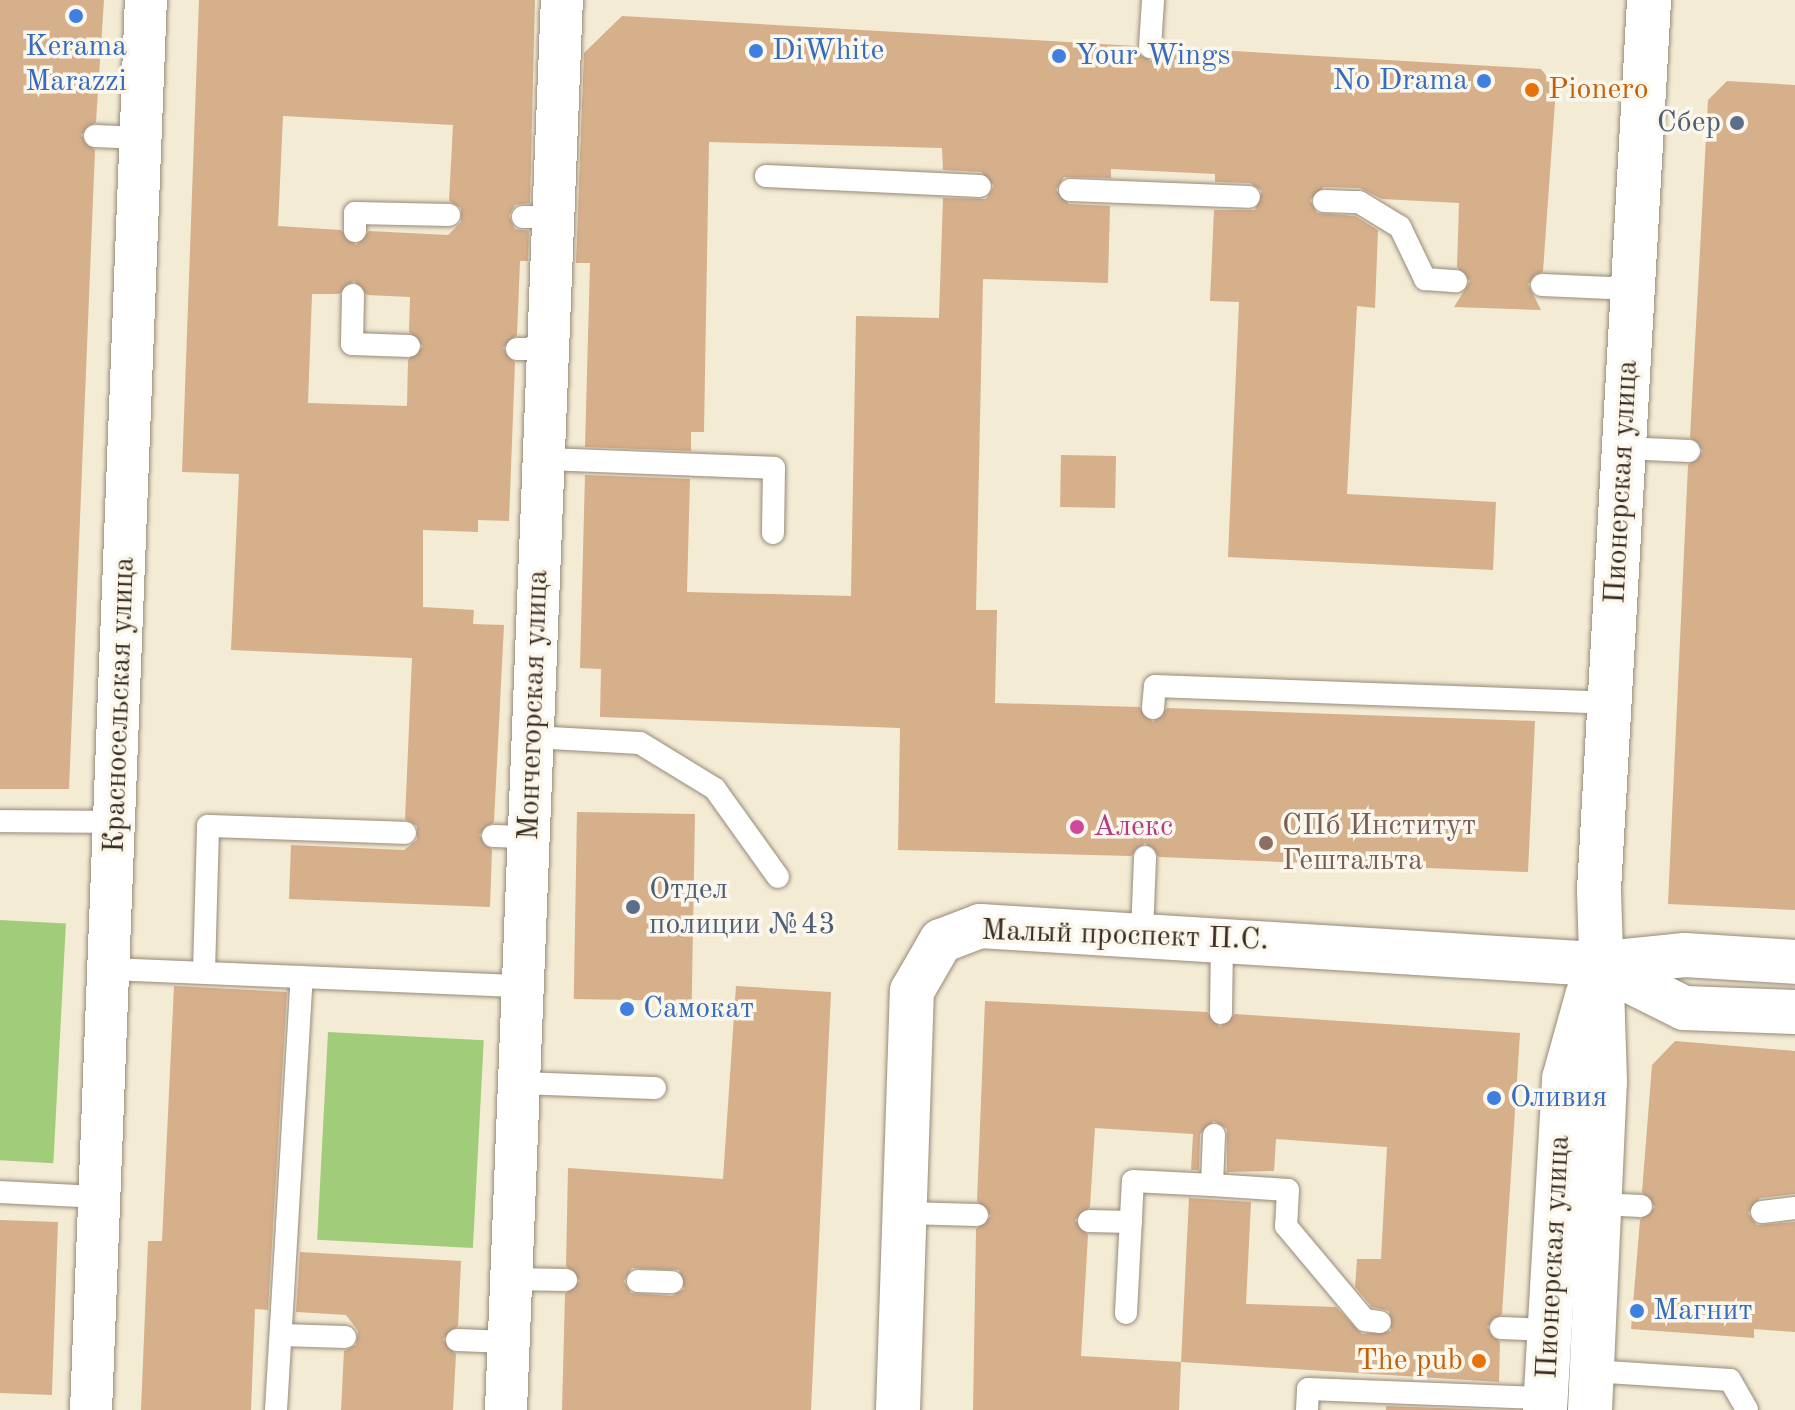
<!DOCTYPE html>
<meta charset="utf-8">
<style>
body{margin:0}
#map{position:relative;width:1795px;height:1410px;overflow:hidden;background:#f3ebd4;font-family:"Old Standard TT",serif}
div>[style]{position:absolute}
.green>*{inset:0;background:#a1cd7a;transform-origin:0 0}
.building>*{inset:0;background:#d6af8b;transform-origin:0 0}
.roads{filter:drop-shadow(0 0 2px #978a79) drop-shadow(0 0 2px #978a79)}
.service>*{height:22px;margin:-11px;padding:0 11px;transform-origin:11px;border-radius:11px;background:#fff}
.minor>*{height:42px;margin:-21px;padding:0 21px;transform-origin:21px;border-radius:21px;background:#fff}
.tertiary>*{height:44px;margin:-22px;padding:0 22px;transform-origin:22px;border-radius:22px;background:#fff}
.dots>*{width:22px;height:22px;translate:-50% -50%;box-sizing:border-box;border:4px solid #fbf7ec;border-radius:50%}
span{translate:-50% -50%;white-space:nowrap;text-align:center;line-height:1.15;-webkit-text-stroke:7px #fbf7ec;paint-order:stroke}
.shop-label{font-size:30px;color:#366cbe}
.left{translate:0 -50%;text-align:left}
.right{translate:-100% -50%;text-align:right}
.food-label{font-size:30px;color:#c56008}
.service-label{font-size:30px;color:#4e5e75}
.street-label{font-size:30px;color:#3b2a1e}
.education-label{font-size:30px;color:#785e54}
.hotel-label{font-size:30px;color:#b23c85}
</style>
<div id="map">
<div class="green">
<i style="left:0;top:920px;width:66px;height:240px;rotate:3deg"></i>
<i style="left:328px;top:1032px;width:156px;height:208px;rotate:3deg"></i>
</div>
<div class="building">
<i style="clip-path:polygon(0 0,104px 0,96px 122px,81px 135px,95px 150px,69px 789px,0 789px)"></i>
<i style="clip-path:polygon(evenodd,199px 0,535px 0,530px 203px,515px 205px,509px 216px,515px 229px,529px 231px,528px 261px,520px 261px,517px 335px,503px 348px,515px 363px,509px 521px,478px 520px,478px 532px,423px 530px,423px 607px,474px 610px,473px 624px,504px 625px,494px 822px,479px 835px,492px 850px,490px 907px,289px 899px,291px 845px,404px 850px,417px 840px,417px 826px,405px 819px,412px 658px,231px 650px,239px 474px,182px 472px,199px 0,283px 116px,453px 125px,449px 201px,461px 208px,461px 222px,448px 235px,369px 231px,356px 245px,341px 230px,278px 226px,283px 116px,199px 0,354px 281px,367px 295px,410px 297px,409px 332px,423px 346px,408px 360px,407px 406px,308px 403px,312px 294px,339px 294px,354px 281px)"></i>
<i style="clip-path:polygon(622px 16px,1136px 46px,1150px 61px,1164px 47px,1541px 69px,1556px 88px,1543px 271px,1528px 284px,1541px 310px,1454px 307px,1470px 281px,1457px 267px,1459px 203px,1382px 199px,1360px 188px,1324px 187px,1310px 200px,1317px 213px,1355px 216px,1378px 230px,1375px 308px,1357px 306px,1347px 494px,1496px 502px,1493px 570px,1228px 557px,1239px 302px,1210px 301px,1214px 210px,1255px 210px,1262px 191px,1250px 183px,1215px 182px,1215px 174px,1111px 169px,1111px 178px,1064px 177px,1056px 190px,1069px 204px,1110px 206px,1108px 283px,983px 279px,976px 610px,997px 610px,995px 703px,1139px 707px,1153px 722px,1167px 708px,1535px 721px,1528px 872px,1159px 857px,1145px 843px,1131px 856px,898px 850px,900px 728px,600px 717px,601px 669px,580px 668px,585px 475px,690px 479px,687px 592px,851px 596px,856px 316px,939px 318px,943px 198px,986px 199px,994px 186px,981px 172px,943px 170px,942px 148px,709px 142px,704px 432px,691px 432px,691px 451px,585px 447px,590px 263px,576px 263px,584px 53px)"></i>
<i style="clip-path:polygon(1727px 81px,1795px 85px,1795px 910px,1668px 904px,1688px 465px,1703px 451px,1690px 437px,1708px 100px)"></i>
<i style="left:1061px;top:455px;width:55px;height:52px;rotate:1deg"></i>
<i style="left:577px;top:812px;width:118px;height:187px;rotate:1deg"></i>
<i style="clip-path:polygon(174px 986px,287px 992px,268px 1310px,255px 1309px,251px 1410px,141px 1410px,148px 1241px,162px 1241px)"></i>
<i style="clip-path:polygon(evenodd,736px 986px,831px 992px,811px 1410px,562px 1410px,565px 1294px,580px 1281px,566px 1266px,568px 1168px,723px 1179px,736px 986px,632px 1268px,679px 1270px,684px 1289px,672px 1296px,631px 1293px,624px 1281px,632px 1268px)"></i>
<i style="clip-path:polygon(evenodd,985px 1001px,1207px 1012px,1220px 1027px,1235px 1014px,1520px 1033px,1502px 1314px,1487px 1327px,1500px 1342px,1499px 1382px,1181px 1362px,1179px 1410px,973px 1410px,976px 1229px,991px 1216px,977px 1201px,985px 1001px,1214px 1121px,1227px 1129px,1227px 1172px,1274px 1171px,1276px 1139px,1387px 1147px,1381px 1259px,1357px 1259px,1355px 1287px,1372px 1307px,1389px 1311px,1391px 1331px,1362px 1334px,1336px 1307px,1246px 1304px,1251px 1202px,1189px 1198px,1181px 1362px,1081px 1356px,1088px 1235px,1075px 1220px,1090px 1207px,1095px 1128px,1193px 1134px,1191px 1170px,1199px 1170px,1200px 1134px,1214px 1121px)"></i>
<i style="clip-path:polygon(1675px 1041px,1795px 1051px,1795px 1194px,1760px 1198px,1748px 1213px,1757px 1225px,1795px 1222px,1795px 1332px,1754px 1329px,1754px 1338px,1631px 1329px,1640px 1220px,1655px 1207px,1642px 1192px,1652px 1065px)"></i>
<i style="left:0;top:1220px;width:58px;height:173px;rotate:2deg"></i>
<i style="clip-path:polygon(300px 1252px,461px 1261px,458px 1326px,443px 1339px,456px 1354px,453px 1410px,341px 1410px,344px 1351px,356px 1345px,358px 1331px,346px 1315px,296px 1312px)"></i>
<i style="clip-path:polygon(1386px 1406px,1493px 1410px,1386px 1410px)"></i>
</div>
<div class="roads">
<div class="service">
<i style="left:1150px;top:47px;width:47px;rotate:-86.3deg"></i>
<i style="left:95px;top:136px;width:46px;rotate:2.5deg"></i>
<i style="left:766px;top:176px;width:214px;rotate:2.7deg"></i>
<i style="left:1070px;top:190px;width:179px;rotate:2.2deg"></i>
<i style="left:1324px;top:201px;width:35px;rotate:2deg"></i>
<i style="left:1359px;top:202px;width:48px;rotate:31.4deg"></i>
<i style="left:1400px;top:227px;width:58px;rotate:64.3deg"></i>
<i style="left:1425px;top:279px;width:31px;rotate:4deg"></i>
<i style="left:523px;top:217px;width:31px"></i>
<i style="left:355px;top:231px;width:18px;rotate:-90deg"></i>
<i style="left:355px;top:213px;width:94px;rotate:1.2deg"></i>
<i style="left:1542px;top:285px;width:91px;rotate:2.5deg"></i>
<i style="left:353px;top:295px;width:49px;rotate:91.2deg"></i>
<i style="left:352px;top:344px;width:57px;rotate:2deg"></i>
<i style="left:517px;top:349px;width:31px"></i>
<i style="left:1624px;top:448px;width:65px;rotate:2.6deg"></i>
<i style="left:544px;top:459px;width:230px;rotate:2.2deg"></i>
<i style="left:774px;top:468px;width:65px;rotate:90.9deg"></i>
<i style="left:1153px;top:708px;width:22px;rotate:-85deg"></i>
<i style="left:1155px;top:686px;width:454px;rotate:2.1deg"></i>
<i style="left:533px;top:737px;width:107px;rotate:3.2deg"></i>
<i style="left:640px;top:743px;width:88px;rotate:31.5deg"></i>
<i style="left:715px;top:789px;width:108px;rotate:54.4deg"></i>
<i style="left:0;top:821px;width:116px;rotate:0.5deg"></i>
<i style="left:493px;top:836px;width:36px;rotate:2deg"></i>
<i style="left:1142px;top:933px;width:76px;rotate:-87.7deg"></i>
<i style="left:109px;top:969px;width:414px;rotate:2.4deg"></i>
<i style="left:204px;top:972px;width:146px;rotate:-88.4deg"></i>
<i style="left:208px;top:826px;width:197px;rotate:2deg"></i>
<i style="left:1221px;top:1013px;width:76px;rotate:-89.2deg"></i>
<i style="left:519px;top:1083px;width:136px;rotate:2.1deg"></i>
<i style="left:1214px;top:1135px;width:50px;rotate:92.3deg"></i>
<i style="left:1212px;top:1185px;width:76px;rotate:3.8deg"></i>
<i style="left:1288px;top:1190px;width:36px;rotate:93deg"></i>
<i style="left:1286px;top:1226px;width:123px;rotate:50deg"></i>
<i style="left:1365px;top:1320px;width:15px;rotate:8deg"></i>
<i style="left:0;top:1192px;width:100px;rotate:2.9deg"></i>
<i style="left:1599px;top:1204px;width:42px;rotate:2.7deg"></i>
<i style="left:1762px;top:1212px;width:33px;rotate:-7deg"></i>
<i style="left:905px;top:1213px;width:72px;rotate:1.6deg"></i>
<i style="left:1089px;top:1221px;width:42px;rotate:1.4deg"></i>
<i style="left:511px;top:1279px;width:55px;rotate:1deg"></i>
<i style="left:638px;top:1281px;width:34px;rotate:2deg"></i>
<i style="left:1126px;top:1313px;width:132px;rotate:-87deg"></i>
<i style="left:1133px;top:1181px;width:79px;rotate:2.9deg"></i>
<i style="left:1501px;top:1328px;width:48px;rotate:2.4deg"></i>
<i style="left:281px;top:1335px;width:64px;rotate:1.8deg"></i>
<i style="left:457px;top:1340px;width:52px;rotate:2.2deg"></i>
<i style="left:1592px;top:1371px;width:138px;rotate:3.7deg"></i>
<i style="left:1730px;top:1380px;width:34px;rotate:60deg"></i>
<i style="left:276px;top:1410px;width:434px;rotate:-86.6deg"></i>
<i style="left:1307px;top:1410px;width:21px;rotate:-87deg"></i>
<i style="left:1308px;top:1389px;width:238px;rotate:2.2deg"></i>
</div>
<div class="minor">
<i style="left:91px;top:1410px;width:1411px;rotate:-87.77deg"></i>
<i style="left:506px;top:1410px;width:1411px;rotate:-87.73deg"></i>
</div>
<div class="tertiary">
<i style="left:1596px;top:964px;width:98px;rotate:26.6deg"></i>
<i style="left:1684px;top:1008px;width:111px;rotate:2.1deg"></i>
<i style="left:898px;top:1410px;width:419px;rotate:-88.1deg"></i>
<i style="left:912px;top:991px;width:58px;rotate:-59.9deg"></i>
<i style="left:941px;top:941px;width:42px;rotate:-21deg"></i>
<i style="left:980px;top:926px;width:617px;rotate:3.53deg"></i>
<i style="left:1596px;top:964px;width:89px;rotate:-5.8deg"></i>
<i style="left:1685px;top:955px;width:110px;rotate:3.6deg"></i>
<i style="left:1545px;top:1410px;width:332px;rotate:-86.7deg"></i>
<i style="left:1564px;top:1079px;width:89px;rotate:-74.4deg"></i>
<i style="left:1590px;top:1410px;width:328px;rotate:-87.4deg"></i>
<i style="left:1605px;top:1082px;width:192px;rotate:-91.8deg"></i>
<i style="left:1599px;top:890px;width:891px;rotate:-86.78deg"></i>
</div>
</div>
<div class="dots">
<i style="left:76px;top:16px;background:#3f7fe0"></i>
<i style="left:756px;top:51px;background:#3f7fe0"></i>
<i style="left:1059px;top:56px;background:#3f7fe0"></i>
<i style="left:1484px;top:81px;background:#3f7fe0"></i>
<i style="left:1532px;top:90px;background:#e8710a"></i>
<i style="left:1737px;top:123px;background:#5c6f8a"></i>
<i style="left:1077px;top:827px;background:#d1479c"></i>
<i style="left:1266px;top:843px;background:#8d6e63"></i>
<i style="left:633px;top:907px;background:#5c6f8a"></i>
<i style="left:627px;top:1009px;background:#3f7fe0"></i>
<i style="left:1494px;top:1098px;background:#3f7fe0"></i>
<i style="left:1637px;top:1311px;background:#3f7fe0"></i>
<i style="left:1479px;top:1361px;background:#e8710a"></i>
</div>
<div class="shop-label">
<span style="left:76px;top:64px">Kerama<br>Marazzi</span>
<span class="left" style="left:772px;top:51px">DiWhite</span>
<span class="left" style="left:1075px;top:56px">Your Wings</span>
<span class="right" style="left:1468px;top:81px">No Drama</span>
<span class="left" style="left:643px;top:1009px">Самокат</span>
<span class="left" style="left:1510px;top:1098px">Оливия</span>
<span class="left" style="left:1653px;top:1311px">Магнит</span>
</div>
<div class="food-label">
<span class="left" style="left:1548px;top:90px">Pionero</span>
<span class="right" style="left:1463px;top:1361px">The pub</span>
</div>
<div class="service-label">
<span class="right" style="left:1721px;top:123px">Сбер</span>
<span class="left" style="left:649px;top:907px">Отдел<br>полиции №43</span>
</div>
<div class="street-label">
<span style="left:1622px;top:482px;rotate:-87deg">Пионерская улица</span>
<span style="left:120px;top:705px;rotate:-88deg">Красносельская улица</span>
<span style="left:534px;top:705px;rotate:-88deg">Мончегорская улица</span>
<span style="left:1125px;top:936px;rotate:2deg">Малый проспект П.С.</span>
<span style="left:1554px;top:1257px;rotate:-87deg">Пионерская улица</span>
</div>
<div class="education-label">
<span class="left" style="left:1282px;top:843px">СПб Институт<br>Гештальта</span>
</div>
<div class="hotel-label">
<span class="left" style="left:1093px;top:827px">Алекс</span>
</div>
</div>
